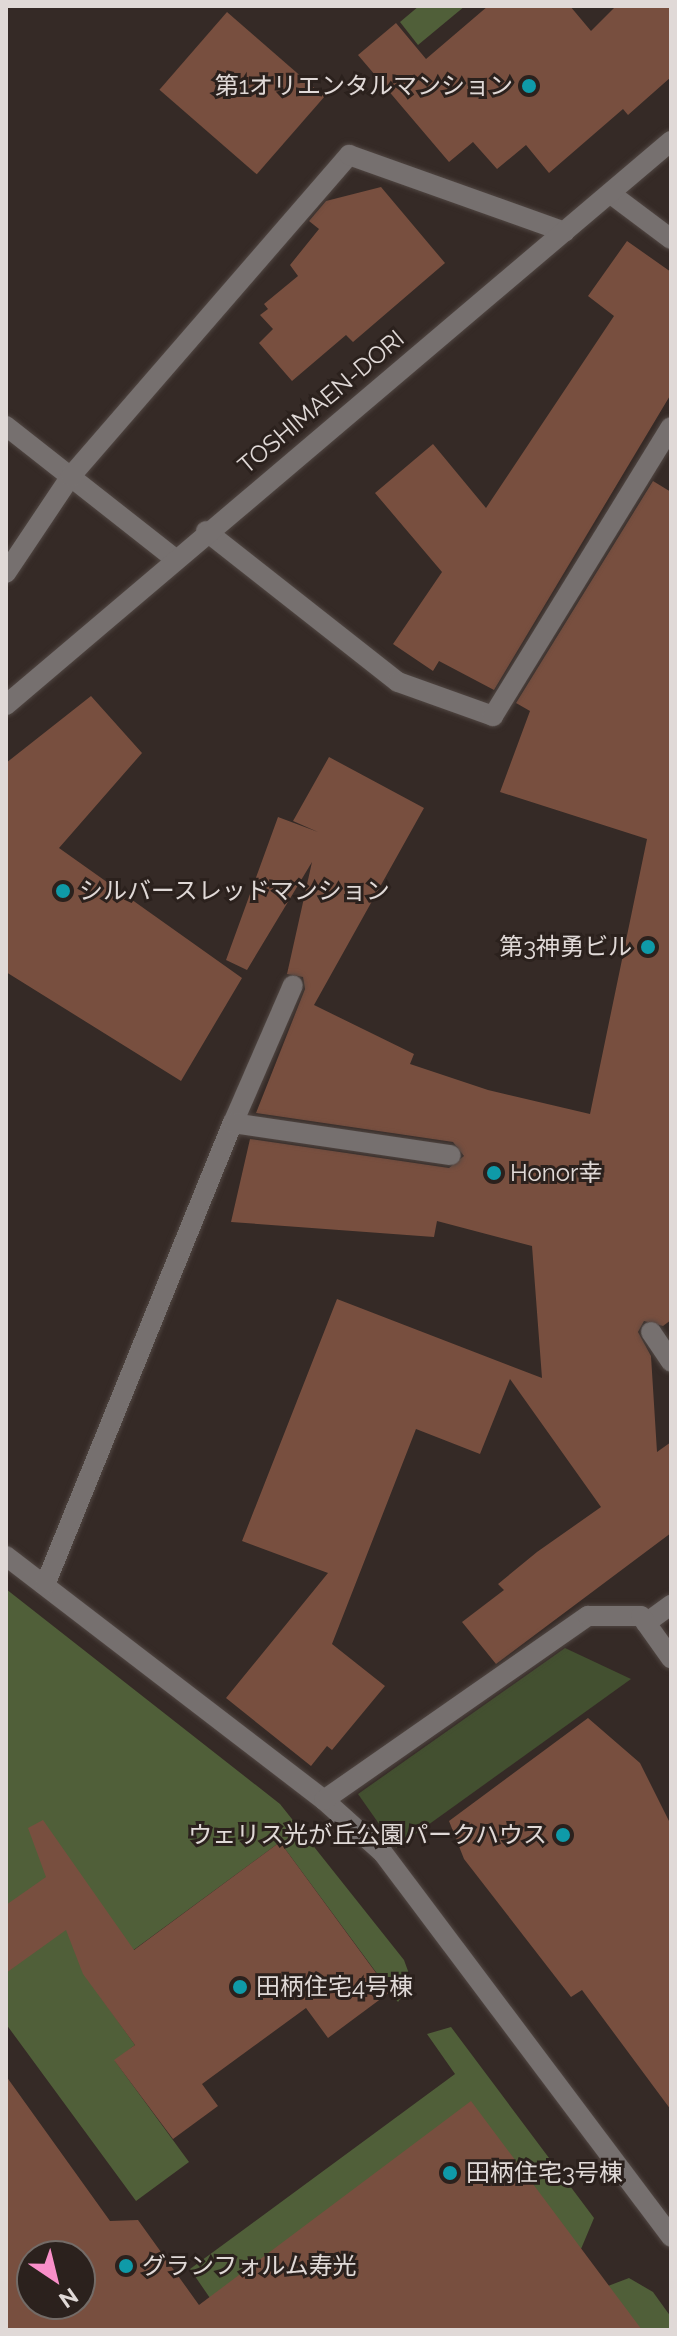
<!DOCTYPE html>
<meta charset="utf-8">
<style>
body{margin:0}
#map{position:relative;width:677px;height:2336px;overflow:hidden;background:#352a26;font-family:Raleway,"Noto Sans JP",sans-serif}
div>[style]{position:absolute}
.green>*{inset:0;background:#435030}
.forest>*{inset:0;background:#505f39}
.building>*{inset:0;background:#784f3f;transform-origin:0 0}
.roads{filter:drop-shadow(0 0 2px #504642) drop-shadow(0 0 2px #504642)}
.minor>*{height:20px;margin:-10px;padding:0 10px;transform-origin:10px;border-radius:10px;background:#76706f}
.dots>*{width:22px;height:22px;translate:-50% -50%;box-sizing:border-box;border:4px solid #2b211d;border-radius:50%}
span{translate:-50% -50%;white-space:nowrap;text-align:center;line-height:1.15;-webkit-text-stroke:6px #2b211d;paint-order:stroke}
.poi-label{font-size:24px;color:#e0d9d7}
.right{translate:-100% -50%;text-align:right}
.left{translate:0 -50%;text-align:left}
.street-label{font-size:24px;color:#e0d9d7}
.frame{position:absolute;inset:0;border:8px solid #e0d9d7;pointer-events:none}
.north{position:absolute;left:16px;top:2240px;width:80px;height:80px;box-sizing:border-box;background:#2b211d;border:2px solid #736b67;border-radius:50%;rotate:145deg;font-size:22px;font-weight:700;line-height:32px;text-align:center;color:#e0d9d7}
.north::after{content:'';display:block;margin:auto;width:28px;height:36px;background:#f98fc9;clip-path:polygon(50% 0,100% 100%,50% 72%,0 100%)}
</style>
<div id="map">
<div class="green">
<i style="clip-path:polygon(565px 1648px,631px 1679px,396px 1848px,358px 1794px)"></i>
</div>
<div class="forest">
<i style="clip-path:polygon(419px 6px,465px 6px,418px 45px,400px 22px)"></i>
<i style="clip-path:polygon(6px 1589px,280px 1804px,404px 1960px,412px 1982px,398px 2002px,280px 1842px,90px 1982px,135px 2045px,115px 2061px,189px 2162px,136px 2201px,6px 2024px)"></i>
<i style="clip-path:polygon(451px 2027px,594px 2218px,581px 2249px,232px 2330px,190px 2269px,455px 2074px,427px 2034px)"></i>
<i style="clip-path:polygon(629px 2278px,653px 2292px,671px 2317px,671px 2330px,631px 2330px,608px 2286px)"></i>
</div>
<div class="building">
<i style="clip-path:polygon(488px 6px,570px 6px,591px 31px,616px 6px,671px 6px,671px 77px,628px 115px,623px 109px,549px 173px,526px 145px,497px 169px,473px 142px,449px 162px,358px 55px,396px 23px,426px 59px)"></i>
<i style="left:227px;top:12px;width:129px;height:103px;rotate:41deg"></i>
<i style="clip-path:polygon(381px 187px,445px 263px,353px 342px,346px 335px,292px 381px,259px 343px,273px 329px,260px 315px,268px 309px,264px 304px,298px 276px,290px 265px,319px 229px,309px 221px,326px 201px)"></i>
<i style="clip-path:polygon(627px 241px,671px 272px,671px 394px,494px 690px,439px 661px,433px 671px,393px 644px,442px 572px,375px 493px,433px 444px,486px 508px,614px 316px,588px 296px)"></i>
<i style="clip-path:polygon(653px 481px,671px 492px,671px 1320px,663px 1326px,644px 1321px,638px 1332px,651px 1356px,657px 1452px,671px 1442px,671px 1533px,496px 1664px,462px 1622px,504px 1590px,498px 1584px,537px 1552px,601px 1507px,510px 1379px,480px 1454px,416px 1429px,332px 1644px,385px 1686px,332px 1750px,327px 1746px,311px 1766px,226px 1698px,328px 1573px,242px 1541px,337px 1299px,542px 1378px,532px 1246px,437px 1221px,434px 1237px,231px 1222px,250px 1139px,449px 1168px,464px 1156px,453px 1142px,256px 1113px,305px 989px,303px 977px,287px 974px,312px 862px,247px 970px,226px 960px,278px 817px,318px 832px,293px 821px,329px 757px,424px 808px,314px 1005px,414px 1054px,410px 1064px,488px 1090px,590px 1114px,647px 839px,500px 792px,530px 711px,516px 703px)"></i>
<i style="clip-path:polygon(91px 696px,142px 753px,59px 848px,242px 978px,181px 1081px,6px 972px,6px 763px)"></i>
<i style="clip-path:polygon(588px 1718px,640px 1763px,671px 1825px,671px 2110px,582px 1990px,571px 1997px,464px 1859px,449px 1821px)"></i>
<i style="clip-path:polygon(43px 1820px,134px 1950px,280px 1842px,390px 1992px,328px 2038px,306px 2008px,202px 2084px,218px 2106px,173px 2139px,114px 2060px,135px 2045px,83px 1974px,66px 1930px,6px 1973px,6px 1905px,46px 1877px,28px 1828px)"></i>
<i style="clip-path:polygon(evenodd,6px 2076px,110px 2221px,138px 2220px,199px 2305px,471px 2101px,642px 2330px,6px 2330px,6px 2076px,32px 2256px,80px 2256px,80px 2304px,32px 2304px,32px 2256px)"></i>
</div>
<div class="roads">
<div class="minor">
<i style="left:611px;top:194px;width:75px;rotate:36.9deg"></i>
<i style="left:6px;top:426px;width:215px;rotate:38.2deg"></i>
<i style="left:206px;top:531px;width:244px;rotate:38.2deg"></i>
<i style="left:398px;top:682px;width:101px;rotate:19.7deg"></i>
<i style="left:493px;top:716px;width:339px;rotate:-58.4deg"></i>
<i style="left:6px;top:573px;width:117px;rotate:-56.2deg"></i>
<i style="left:71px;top:476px;width:425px;rotate:-49.1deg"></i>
<i style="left:349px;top:155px;width:229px;rotate:19.6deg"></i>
<i style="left:6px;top:705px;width:872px;rotate:-40.3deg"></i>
<i style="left:233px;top:1123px;width:150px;rotate:-66.5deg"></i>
<i style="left:651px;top:1332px;width:36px;rotate:56deg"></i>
<i style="left:6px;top:1556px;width:401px;rotate:37.5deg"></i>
<i style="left:324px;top:1800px;width:79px;rotate:41.9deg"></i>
<i style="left:383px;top:1853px;width:480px;rotate:53.1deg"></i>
<i style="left:45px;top:1585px;width:499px;rotate:-67.9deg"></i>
<i style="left:233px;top:1123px;width:220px;rotate:8.4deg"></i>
<i style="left:646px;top:1623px;width:31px;rotate:-36deg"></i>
<i style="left:324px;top:1800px;width:322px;rotate:-34.9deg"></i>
<i style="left:588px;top:1616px;width:53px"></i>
<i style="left:641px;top:1616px;width:52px;rotate:54.5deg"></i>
</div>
</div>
<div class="dots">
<i style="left:529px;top:86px;background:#0f9aa8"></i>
<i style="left:63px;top:891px;background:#0f9aa8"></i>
<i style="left:648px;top:947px;background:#0f9aa8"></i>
<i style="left:494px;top:1173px;background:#0f9aa8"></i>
<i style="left:563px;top:1835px;background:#0f9aa8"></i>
<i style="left:240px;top:1987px;background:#0f9aa8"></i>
<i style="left:450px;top:2173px;background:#0f9aa8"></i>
<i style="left:126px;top:2266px;background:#0f9aa8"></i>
</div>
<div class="poi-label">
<span class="right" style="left:513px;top:86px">第1オリエンタルマンション</span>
<span class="left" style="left:79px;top:891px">シルバースレッドマンション</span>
<span class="right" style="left:632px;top:947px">第3神勇ビル</span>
<span class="left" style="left:510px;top:1173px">Honor幸</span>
<span class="right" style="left:547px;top:1835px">ウェリス光が丘公園パークハウス</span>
<span class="left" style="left:256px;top:1987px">田柄住宅4号棟</span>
<span class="left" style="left:466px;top:2173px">田柄住宅3号棟</span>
<span class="left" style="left:142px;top:2266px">グランフォルム寿光</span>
</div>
<div class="street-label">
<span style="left:321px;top:402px;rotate:-40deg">TOSHIMAEN-DORI</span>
</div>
<div class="frame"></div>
<div class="north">N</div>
</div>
